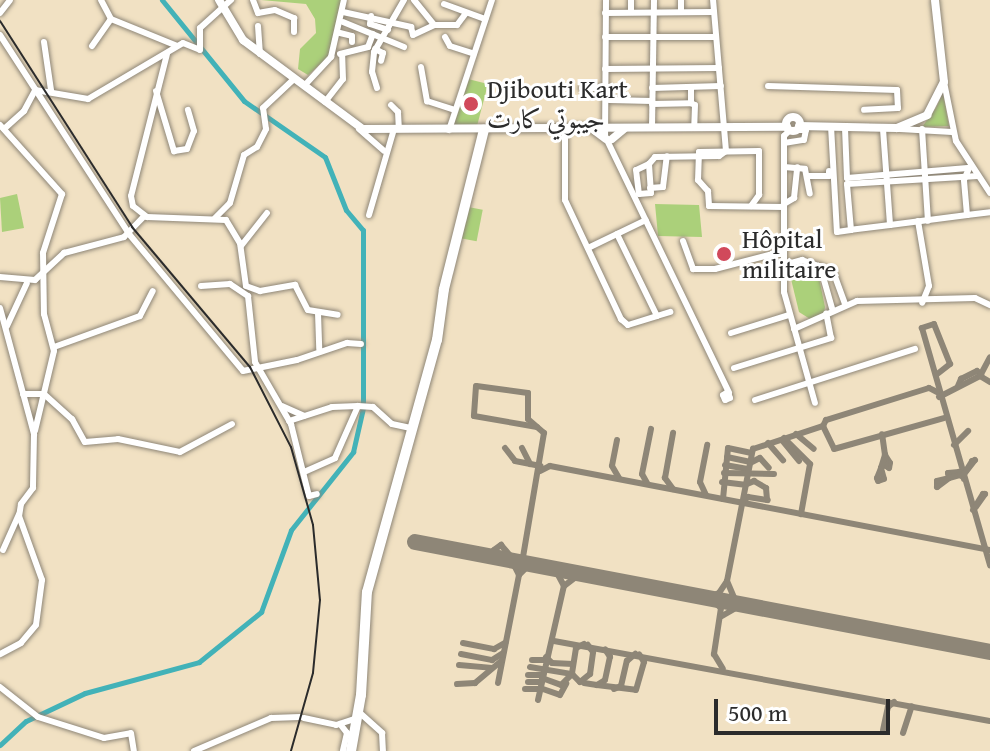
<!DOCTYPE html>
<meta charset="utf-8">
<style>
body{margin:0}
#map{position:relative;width:990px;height:751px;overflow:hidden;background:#f1e1c3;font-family:"Gentium Book Plus",Amiri,serif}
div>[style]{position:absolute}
.green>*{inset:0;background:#abd07a;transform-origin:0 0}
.river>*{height:5px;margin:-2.5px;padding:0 2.5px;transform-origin:2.5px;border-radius:2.5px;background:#42b2b8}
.taxiway>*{height:6px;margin:-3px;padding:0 3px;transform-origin:3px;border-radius:3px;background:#8e8677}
.runway>*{height:16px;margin:-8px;padding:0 8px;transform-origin:8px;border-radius:8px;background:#8e8677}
.roads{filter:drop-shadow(0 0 2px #8e8677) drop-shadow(0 0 2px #8e8677)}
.minor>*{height:6px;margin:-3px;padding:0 3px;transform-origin:3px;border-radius:3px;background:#fff}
.major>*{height:8px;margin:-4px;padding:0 4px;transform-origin:4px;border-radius:4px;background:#fff}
.major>.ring{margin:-4px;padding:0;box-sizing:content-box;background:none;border:8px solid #fff;border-radius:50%}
.highway>*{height:10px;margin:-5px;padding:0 5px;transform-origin:5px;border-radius:5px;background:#fff}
.rail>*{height:2px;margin:-1px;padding:0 1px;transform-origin:1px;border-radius:1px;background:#2b2b2b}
.dots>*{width:22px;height:22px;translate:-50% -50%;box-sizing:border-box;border:4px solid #fff;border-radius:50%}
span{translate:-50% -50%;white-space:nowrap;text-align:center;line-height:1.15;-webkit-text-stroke:6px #fff;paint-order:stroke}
.poi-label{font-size:26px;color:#2b2b2b}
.left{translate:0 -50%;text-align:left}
.scale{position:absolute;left:714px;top:699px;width:176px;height:36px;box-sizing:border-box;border:4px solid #2b2b2b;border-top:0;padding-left:10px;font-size:24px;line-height:28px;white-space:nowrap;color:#2b2b2b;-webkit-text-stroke:6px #fff;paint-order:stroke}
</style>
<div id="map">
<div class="green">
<i style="clip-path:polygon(261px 0,342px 0,329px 56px,308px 75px,298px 69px,300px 49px,316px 33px,315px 19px,306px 4px)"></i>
<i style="clip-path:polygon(468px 79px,488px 84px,477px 126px,453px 126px)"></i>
<i style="clip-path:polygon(943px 93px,949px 126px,922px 127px,936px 108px)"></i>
<i style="clip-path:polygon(17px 194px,24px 228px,2px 232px,0 198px)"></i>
<i style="clip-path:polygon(655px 204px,699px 205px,702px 237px,658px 236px)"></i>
<i style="left:468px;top:207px;width:15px;height:32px;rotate:11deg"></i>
<i style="clip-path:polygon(803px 266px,818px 273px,825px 307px,824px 313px,810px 319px,799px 312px,791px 279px)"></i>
</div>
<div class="river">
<i style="left:162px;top:0;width:130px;rotate:50.9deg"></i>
<i style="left:244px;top:101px;width:98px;rotate:34.7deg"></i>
<i style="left:325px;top:157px;width:57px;rotate:68.4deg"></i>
<i style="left:346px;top:210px;width:26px;rotate:50deg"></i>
<i style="left:363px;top:230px;width:174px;rotate:90deg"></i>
<i style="left:0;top:745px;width:35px;rotate:-43deg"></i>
<i style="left:26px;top:721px;width:65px;rotate:-25.4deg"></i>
<i style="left:85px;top:693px;width:118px;rotate:-15.2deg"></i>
<i style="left:199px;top:662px;width:80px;rotate:-38.9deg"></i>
<i style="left:261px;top:612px;width:87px;rotate:-69.9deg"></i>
<i style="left:291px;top:530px;width:100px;rotate:-51.5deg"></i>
<i style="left:353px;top:452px;width:45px;rotate:-77.2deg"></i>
</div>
<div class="taxiway">
<i style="left:936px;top:375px;width:18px;rotate:-38deg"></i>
<i style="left:950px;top:364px;width:43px;rotate:-111.8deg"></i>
<i style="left:934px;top:324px;width:13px;rotate:162deg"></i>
<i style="left:922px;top:328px;width:247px;rotate:74deg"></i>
<i style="left:980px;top:376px;width:12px;rotate:31deg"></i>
<i style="left:958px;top:386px;width:8px;rotate:-67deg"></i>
<i style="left:961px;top:379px;width:18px;rotate:-27deg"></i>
<i style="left:977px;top:371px;width:6px;rotate:45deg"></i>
<i style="left:937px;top:392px;width:9px;rotate:-153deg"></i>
<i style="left:929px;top:388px;width:108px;rotate:162.7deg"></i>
<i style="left:826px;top:420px;width:7px;rotate:117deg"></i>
<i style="left:823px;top:426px;width:25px;rotate:64deg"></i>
<i style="left:834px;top:449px;width:114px;rotate:-15.7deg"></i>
<i style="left:939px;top:397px;width:46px;rotate:-27.1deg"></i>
<i style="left:980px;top:376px;width:21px;rotate:-62deg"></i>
<i style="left:796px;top:434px;width:23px;rotate:40deg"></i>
<i style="left:784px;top:438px;width:37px;rotate:45deg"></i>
<i style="left:810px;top:464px;width:51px;rotate:100.2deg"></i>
<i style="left:617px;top:440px;width:26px;rotate:101deg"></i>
<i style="left:612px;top:466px;width:14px;rotate:60deg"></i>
<i style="left:782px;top:440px;width:27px;rotate:51deg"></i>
<i style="left:768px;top:443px;width:23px;rotate:49deg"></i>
<i style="left:954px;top:445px;width:20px;rotate:-45deg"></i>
<i style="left:505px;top:448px;width:16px;rotate:52deg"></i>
<i style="left:515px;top:461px;width:26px;rotate:11deg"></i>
<i style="left:522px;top:448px;width:18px;rotate:63deg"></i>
<i style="left:885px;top:455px;width:9px;rotate:58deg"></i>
<i style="left:890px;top:463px;width:5px;rotate:101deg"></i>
<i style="left:889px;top:468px;width:4px;rotate:-146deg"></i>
<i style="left:886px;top:466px;width:11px;rotate:-95deg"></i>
<i style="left:727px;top:457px;width:24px;rotate:12deg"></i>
<i style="left:750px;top:463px;width:11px;rotate:-27deg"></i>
<i style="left:760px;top:458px;width:13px;rotate:48deg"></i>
<i style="left:725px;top:465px;width:23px;rotate:10deg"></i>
<i style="left:881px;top:468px;width:11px;rotate:75deg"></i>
<i style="left:884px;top:479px;width:6px;rotate:162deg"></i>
<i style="left:878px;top:481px;width:3px;rotate:-108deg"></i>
<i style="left:877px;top:478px;width:11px;rotate:-68deg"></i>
<i style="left:881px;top:468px;width:14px;rotate:-73deg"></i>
<i style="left:885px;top:455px;width:21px;rotate:-98deg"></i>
<i style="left:540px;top:471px;width:11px;rotate:-27deg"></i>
<i style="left:550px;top:466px;width:448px;rotate:10.8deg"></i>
<i style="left:724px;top:473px;width:50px;rotate:1.1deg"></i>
<i style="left:963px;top:475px;width:5px;rotate:-143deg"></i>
<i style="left:959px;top:472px;width:11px;rotate:175deg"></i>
<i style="left:948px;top:473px;width:5px;rotate:79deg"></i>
<i style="left:949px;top:478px;width:15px;rotate:143deg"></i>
<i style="left:937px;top:487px;width:6px;rotate:-90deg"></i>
<i style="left:937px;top:481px;width:12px;rotate:-14deg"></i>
<i style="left:949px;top:478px;width:11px;rotate:-15deg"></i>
<i style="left:960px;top:475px;width:4px;rotate:34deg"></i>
<i style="left:964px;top:479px;width:5px;rotate:-90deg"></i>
<i style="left:964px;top:474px;width:15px;rotate:-58deg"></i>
<i style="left:972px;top:461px;width:3px;rotate:-18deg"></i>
<i style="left:975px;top:460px;width:16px;rotate:128deg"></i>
<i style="left:722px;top:482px;width:23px;rotate:7deg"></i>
<i style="left:647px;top:483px;width:10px;rotate:-119deg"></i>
<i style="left:642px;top:474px;width:46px;rotate:-78.7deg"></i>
<i style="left:747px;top:484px;width:8px;rotate:-23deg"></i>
<i style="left:754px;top:481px;width:14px;rotate:30deg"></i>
<i style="left:766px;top:488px;width:12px;rotate:85deg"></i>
<i style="left:673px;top:489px;width:14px;rotate:-126deg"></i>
<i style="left:665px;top:478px;width:46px;rotate:-79.9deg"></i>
<i style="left:706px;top:495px;width:14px;rotate:-115deg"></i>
<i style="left:700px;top:482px;width:38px;rotate:-79deg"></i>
<i style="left:723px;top:499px;width:51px;rotate:-84.4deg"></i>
<i style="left:728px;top:448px;width:24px;rotate:12deg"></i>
<i style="left:742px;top:502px;width:8px;rotate:-40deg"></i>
<i style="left:748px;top:497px;width:20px;rotate:9deg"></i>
<i style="left:973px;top:510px;width:19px;rotate:-58deg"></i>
<i style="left:983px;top:494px;width:2px"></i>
<i style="left:985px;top:494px;width:16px;rotate:125deg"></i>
<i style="left:496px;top:558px;width:8px;rotate:-104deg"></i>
<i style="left:494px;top:550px;width:9px;rotate:-36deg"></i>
<i style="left:501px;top:545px;width:23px;rotate:49deg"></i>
<i style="left:526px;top:563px;width:7px;rotate:-117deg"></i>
<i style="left:523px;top:557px;width:126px;rotate:-80.4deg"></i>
<i style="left:544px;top:433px;width:21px;rotate:-139deg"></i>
<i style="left:528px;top:419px;width:26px;rotate:-90deg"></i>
<i style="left:528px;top:393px;width:52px;rotate:-172.3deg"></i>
<i style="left:476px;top:386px;width:30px;rotate:94deg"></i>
<i style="left:474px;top:416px;width:64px;rotate:9.9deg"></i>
<i style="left:519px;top:575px;width:16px;rotate:-45deg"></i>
<i style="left:727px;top:581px;width:135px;rotate:-78.9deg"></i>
<i style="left:753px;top:449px;width:74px;rotate:-18.2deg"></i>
<i style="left:564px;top:586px;width:20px;rotate:-37deg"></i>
<i style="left:706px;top:598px;width:14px;rotate:-21deg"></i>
<i style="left:719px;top:593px;width:14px;rotate:-56deg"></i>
<i style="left:727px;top:581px;width:25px;rotate:67deg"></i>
<i style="left:711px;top:599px;width:13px;rotate:42deg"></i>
<i style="left:721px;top:608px;width:47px;rotate:98.7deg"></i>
<i style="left:714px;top:654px;width:17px;rotate:59deg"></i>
<i style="left:722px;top:616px;width:22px;rotate:-30deg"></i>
<i style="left:554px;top:641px;width:443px;rotate:10.4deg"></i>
<i style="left:463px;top:643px;width:32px;rotate:11deg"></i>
<i style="left:494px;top:649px;width:13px;rotate:-29deg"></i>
<i style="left:584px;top:644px;width:9px;rotate:153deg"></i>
<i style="left:576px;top:648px;width:26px;rotate:99deg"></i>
<i style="left:572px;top:674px;width:11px;rotate:45deg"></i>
<i style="left:580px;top:682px;width:13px;rotate:-39deg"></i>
<i style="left:590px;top:674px;width:22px;rotate:-82deg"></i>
<i style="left:593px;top:652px;width:9px;rotate:-126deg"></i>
<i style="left:984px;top:651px;width:6px"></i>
<i style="left:461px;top:654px;width:32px;rotate:11deg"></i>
<i style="left:492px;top:660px;width:13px;rotate:-32deg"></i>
<i style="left:546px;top:657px;width:8px;rotate:45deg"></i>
<i style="left:552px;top:663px;width:21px;rotate:3deg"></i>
<i style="left:532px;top:660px;width:13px"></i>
<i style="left:459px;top:665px;width:33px;rotate:5deg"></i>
<i style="left:530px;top:667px;width:43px;rotate:9.5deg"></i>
<i style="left:528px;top:675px;width:14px"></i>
<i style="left:542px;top:678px;width:20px;rotate:20deg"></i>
<i style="left:561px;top:685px;width:13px;rotate:-45deg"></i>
<i style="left:528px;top:682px;width:13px"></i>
<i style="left:498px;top:683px;width:110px;rotate:-79deg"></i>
<i style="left:519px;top:575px;width:16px;rotate:-117deg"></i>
<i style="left:584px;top:683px;width:13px;rotate:9deg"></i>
<i style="left:597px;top:685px;width:9px;rotate:-32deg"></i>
<i style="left:605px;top:680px;width:24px;rotate:-78deg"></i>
<i style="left:610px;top:657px;width:9px;rotate:-122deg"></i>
<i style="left:457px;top:684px;width:18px;rotate:-3deg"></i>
<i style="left:475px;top:683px;width:35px;rotate:-40deg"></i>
<i style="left:597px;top:685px;width:39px;rotate:7deg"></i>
<i style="left:636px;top:690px;width:29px;rotate:-74deg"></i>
<i style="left:644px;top:662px;width:9px;rotate:-122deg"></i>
<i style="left:540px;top:688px;width:21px;rotate:19deg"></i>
<i style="left:560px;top:695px;width:13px;rotate:-61deg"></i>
<i style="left:525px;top:689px;width:15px"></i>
<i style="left:614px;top:689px;width:8px;rotate:-23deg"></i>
<i style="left:621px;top:686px;width:26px;rotate:-77deg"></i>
<i style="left:627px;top:661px;width:11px;rotate:-41deg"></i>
<i style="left:538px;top:700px;width:117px;rotate:-77.2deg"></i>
<i style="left:564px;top:586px;width:19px;rotate:-118deg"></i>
<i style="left:883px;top:730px;width:24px;rotate:-78deg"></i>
<i style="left:888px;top:707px;width:8px;rotate:-40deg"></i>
<i style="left:903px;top:733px;width:28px;rotate:-72deg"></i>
</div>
<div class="runway">
<i style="left:415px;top:542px;width:585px;rotate:10.83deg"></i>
</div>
<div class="roads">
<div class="minor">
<i style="left:101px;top:0;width:21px;rotate:62deg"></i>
<i style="left:111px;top:19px;width:71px;rotate:22.2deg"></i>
<i style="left:253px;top:0;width:14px;rotate:69deg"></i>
<i style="left:258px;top:13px;width:17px;rotate:-10deg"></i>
<i style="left:275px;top:10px;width:21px;rotate:23deg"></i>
<i style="left:294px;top:18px;width:14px;rotate:90deg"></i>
<i style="left:414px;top:0;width:32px;rotate:51deg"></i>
<i style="left:434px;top:25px;width:23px"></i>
<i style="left:457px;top:25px;width:15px;rotate:-53deg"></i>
<i style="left:606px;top:0;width:136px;rotate:90.4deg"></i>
<i style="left:605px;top:136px;width:285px;rotate:64.2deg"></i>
<i style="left:444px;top:4px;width:44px;rotate:20.1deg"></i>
<i style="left:343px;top:12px;width:70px;rotate:12.4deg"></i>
<i style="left:411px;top:27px;width:8px;rotate:76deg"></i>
<i style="left:631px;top:12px;width:12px;rotate:-90deg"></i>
<i style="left:681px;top:12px;width:12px;rotate:-90deg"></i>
<i style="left:0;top:13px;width:16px;rotate:-52deg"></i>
<i style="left:605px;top:13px;width:109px;rotate:-0.5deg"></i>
<i style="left:371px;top:16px;width:8px;rotate:97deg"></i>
<i style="left:370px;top:24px;width:19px;rotate:18deg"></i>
<i style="left:343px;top:22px;width:66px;rotate:22.3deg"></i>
<i style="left:258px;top:26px;width:28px;rotate:86deg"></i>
<i style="left:340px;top:33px;width:12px;rotate:14deg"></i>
<i style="left:352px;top:36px;width:6px;rotate:90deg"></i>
<i style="left:0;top:35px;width:237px;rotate:57deg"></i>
<i style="left:129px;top:234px;width:178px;rotate:50.2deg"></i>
<i style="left:243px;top:371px;width:55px;rotate:-11.5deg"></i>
<i style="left:297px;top:360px;width:53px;rotate:-18.8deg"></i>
<i style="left:347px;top:343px;width:14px;rotate:4deg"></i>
<i style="left:413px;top:35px;width:23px;rotate:-25deg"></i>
<i style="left:445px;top:37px;width:10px;rotate:61deg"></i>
<i style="left:450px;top:46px;width:25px;rotate:18deg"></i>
<i style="left:605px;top:37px;width:111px"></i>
<i style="left:44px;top:42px;width:49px;rotate:81.7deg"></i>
<i style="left:92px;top:46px;width:33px;rotate:-55deg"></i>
<i style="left:375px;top:49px;width:9px;rotate:27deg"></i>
<i style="left:383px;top:53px;width:8px;rotate:104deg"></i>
<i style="left:167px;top:54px;width:146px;rotate:104.2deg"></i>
<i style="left:131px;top:196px;width:10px;rotate:79deg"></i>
<i style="left:133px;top:206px;width:18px;rotate:38deg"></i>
<i style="left:147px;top:217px;width:79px;rotate:2.2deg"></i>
<i style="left:226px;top:220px;width:27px;rotate:59deg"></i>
<i style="left:240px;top:243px;width:43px;rotate:82.1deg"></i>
<i style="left:246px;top:286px;width:15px;rotate:20deg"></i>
<i style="left:260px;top:291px;width:36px;rotate:-10deg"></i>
<i style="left:295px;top:285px;width:28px;rotate:63deg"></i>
<i style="left:308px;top:310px;width:30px;rotate:9deg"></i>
<i style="left:340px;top:54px;width:29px;rotate:-14deg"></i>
<i style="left:368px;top:47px;width:14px;rotate:-69deg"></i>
<i style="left:421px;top:67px;width:35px;rotate:80deg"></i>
<i style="left:427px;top:101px;width:29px;rotate:18deg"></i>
<i style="left:605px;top:69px;width:114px;rotate:-0.5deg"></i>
<i style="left:944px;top:82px;width:60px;rotate:78.5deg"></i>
<i style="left:956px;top:141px;width:62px;rotate:56.8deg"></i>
<i style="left:304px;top:86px;width:40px;rotate:-47deg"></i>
<i style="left:331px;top:57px;width:58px;rotate:-77.2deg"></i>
<i style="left:768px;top:86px;width:129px;rotate:1.8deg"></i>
<i style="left:897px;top:90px;width:18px;rotate:87deg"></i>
<i style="left:898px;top:108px;width:34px;rotate:177deg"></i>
<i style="left:377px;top:88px;width:17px;rotate:-107deg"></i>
<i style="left:372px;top:72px;width:20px;rotate:-84deg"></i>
<i style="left:374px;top:52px;width:60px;rotate:-60deg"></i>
<i style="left:582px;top:88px;width:27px"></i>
<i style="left:652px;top:88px;width:69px;rotate:-1.7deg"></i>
<i style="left:156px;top:91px;width:63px;rotate:73.3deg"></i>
<i style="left:174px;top:151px;width:13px;rotate:-9deg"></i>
<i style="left:187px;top:149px;width:19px;rotate:-69deg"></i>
<i style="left:194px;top:131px;width:22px;rotate:-106deg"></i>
<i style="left:609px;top:100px;width:43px;rotate:1.3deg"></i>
<i style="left:325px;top:102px;width:29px;rotate:-52deg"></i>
<i style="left:343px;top:79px;width:24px;rotate:-92deg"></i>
<i style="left:691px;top:103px;width:4px;rotate:27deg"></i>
<i style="left:695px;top:105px;width:23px;rotate:92deg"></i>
<i style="left:652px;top:104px;width:39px;rotate:-1deg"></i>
<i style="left:691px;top:103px;width:16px;rotate:-90deg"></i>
<i style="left:391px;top:105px;width:10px;rotate:45deg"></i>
<i style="left:398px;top:112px;width:17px;rotate:87deg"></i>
<i style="left:0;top:125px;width:93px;rotate:48.1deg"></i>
<i style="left:62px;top:194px;width:62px;rotate:107.9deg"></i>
<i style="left:43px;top:253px;width:61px;rotate:89.1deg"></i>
<i style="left:44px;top:314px;width:38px;rotate:75deg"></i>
<i style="left:54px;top:351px;width:82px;rotate:103.4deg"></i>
<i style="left:831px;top:126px;width:106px;rotate:86.8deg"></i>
<i style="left:837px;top:232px;width:14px;rotate:-8deg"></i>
<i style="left:652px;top:128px;width:128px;rotate:-89.1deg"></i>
<i style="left:845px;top:128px;width:50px;rotate:87.7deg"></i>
<i style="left:847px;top:178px;width:121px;rotate:-4.7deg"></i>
<i style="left:4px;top:129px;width:27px;rotate:-42deg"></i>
<i style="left:24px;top:111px;width:24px;rotate:-62deg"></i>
<i style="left:35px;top:90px;width:54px;rotate:9.6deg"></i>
<i style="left:88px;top:99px;width:110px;rotate:-30.5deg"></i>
<i style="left:183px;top:43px;width:18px;rotate:22deg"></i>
<i style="left:200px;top:50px;width:22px;rotate:-90deg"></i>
<i style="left:200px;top:28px;width:42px;rotate:-42.1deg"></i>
<i style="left:359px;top:129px;width:33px;rotate:41deg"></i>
<i style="left:883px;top:129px;width:96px;rotate:85.8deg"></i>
<i style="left:890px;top:225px;width:78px;rotate:-7.4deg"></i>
<i style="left:967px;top:215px;width:35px;rotate:-95deg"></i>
<i style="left:964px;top:180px;width:13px;rotate:-67deg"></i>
<i style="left:900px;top:129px;width:52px;rotate:3.3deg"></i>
<i style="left:922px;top:129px;width:92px;rotate:86.3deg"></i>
<i style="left:449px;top:130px;width:137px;rotate:-71.7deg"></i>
<i style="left:565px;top:130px;width:70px;rotate:90deg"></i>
<i style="left:565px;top:200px;width:132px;rotate:64.8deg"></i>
<i style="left:621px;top:319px;width:9px;rotate:41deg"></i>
<i style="left:628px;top:325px;width:30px;rotate:-17deg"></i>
<i style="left:790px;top:130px;width:8px;rotate:135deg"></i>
<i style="left:784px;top:136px;width:156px;rotate:90deg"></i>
<i style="left:784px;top:292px;width:115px;rotate:74.4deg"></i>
<i style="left:784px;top:143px;width:20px;rotate:-9deg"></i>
<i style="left:804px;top:140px;width:10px;rotate:-79deg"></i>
<i style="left:806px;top:130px;width:11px;rotate:180deg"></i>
<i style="left:649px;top:164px;width:14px;rotate:155deg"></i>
<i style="left:636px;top:170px;width:24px;rotate:83deg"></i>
<i style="left:639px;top:194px;width:12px;rotate:-5deg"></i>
<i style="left:651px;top:193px;width:29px;rotate:-94deg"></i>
<i style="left:649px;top:164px;width:9px;rotate:-49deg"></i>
<i style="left:655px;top:157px;width:64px;rotate:-0.9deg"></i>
<i style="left:719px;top:156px;width:9px;rotate:-36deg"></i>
<i style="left:726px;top:151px;width:152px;rotate:-94.9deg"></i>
<i style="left:784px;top:167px;width:21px;rotate:5deg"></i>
<i style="left:805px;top:169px;width:25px;rotate:79deg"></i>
<i style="left:809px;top:176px;width:20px"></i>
<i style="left:829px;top:176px;width:5px;rotate:-90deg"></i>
<i style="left:650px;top:188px;width:13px;rotate:-4deg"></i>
<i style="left:663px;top:187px;width:31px;rotate:-83deg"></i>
<i style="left:784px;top:204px;width:12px;rotate:-31deg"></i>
<i style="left:794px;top:198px;width:31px;rotate:-84deg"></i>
<i style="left:751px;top:206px;width:14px;rotate:-54deg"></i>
<i style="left:759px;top:195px;width:44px;rotate:-90deg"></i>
<i style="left:759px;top:151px;width:60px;rotate:179deg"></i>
<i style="left:699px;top:152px;width:28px;rotate:92deg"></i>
<i style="left:698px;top:180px;width:15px;rotate:48deg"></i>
<i style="left:708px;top:191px;width:15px;rotate:86deg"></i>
<i style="left:709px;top:206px;width:75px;rotate:0.8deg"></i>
<i style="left:369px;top:215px;width:90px;rotate:-73.8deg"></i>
<i style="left:967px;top:215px;width:23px;rotate:-7deg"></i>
<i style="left:215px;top:218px;width:21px;rotate:-45deg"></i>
<i style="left:230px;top:203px;width:50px;rotate:-73.7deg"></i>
<i style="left:244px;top:155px;width:15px;rotate:-32deg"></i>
<i style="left:257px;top:147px;width:20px;rotate:-63deg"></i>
<i style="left:266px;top:129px;width:21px;rotate:-98deg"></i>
<i style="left:263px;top:108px;width:42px;rotate:-43.1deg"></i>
<i style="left:918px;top:221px;width:66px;rotate:80.4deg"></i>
<i style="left:929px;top:286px;width:18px;rotate:112deg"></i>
<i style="left:890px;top:225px;width:39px;rotate:173deg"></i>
<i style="left:851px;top:230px;width:46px;rotate:-95deg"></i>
<i style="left:847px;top:184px;width:131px;rotate:-3.5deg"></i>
<i style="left:617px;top:234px;width:91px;rotate:64deg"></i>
<i style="left:657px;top:316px;width:14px;rotate:-17deg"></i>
<i style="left:683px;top:241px;width:30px;rotate:70deg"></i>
<i style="left:693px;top:269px;width:22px"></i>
<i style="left:715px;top:269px;width:71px;rotate:-14.6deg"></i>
<i style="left:241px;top:246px;width:42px;rotate:-51.8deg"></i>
<i style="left:588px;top:248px;width:64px;rotate:-25.8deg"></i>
<i style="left:784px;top:265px;width:19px;rotate:-16deg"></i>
<i style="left:802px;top:260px;width:33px;rotate:20deg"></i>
<i style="left:833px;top:271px;width:35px;rotate:70deg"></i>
<i style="left:820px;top:266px;width:44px;rotate:74.1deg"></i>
<i style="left:0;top:277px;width:35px;rotate:5deg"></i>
<i style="left:35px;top:280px;width:40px;rotate:-43deg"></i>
<i style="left:64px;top:253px;width:62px;rotate:-14.9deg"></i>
<i style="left:124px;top:237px;width:28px;rotate:-46deg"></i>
<i style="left:201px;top:286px;width:29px;rotate:-4deg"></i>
<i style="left:230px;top:284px;width:22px;rotate:34deg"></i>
<i style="left:248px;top:296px;width:66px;rotate:83.9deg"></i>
<i style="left:255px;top:362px;width:72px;rotate:59.9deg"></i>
<i style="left:291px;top:424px;width:74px;rotate:76deg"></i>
<i style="left:309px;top:496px;width:8px;rotate:-14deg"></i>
<i style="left:0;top:308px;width:131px;rotate:74.9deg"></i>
<i style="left:34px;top:434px;width:54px;rotate:91.1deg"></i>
<i style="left:33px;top:488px;width:20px;rotate:127deg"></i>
<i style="left:21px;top:504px;width:12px;rotate:99deg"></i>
<i style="left:19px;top:516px;width:68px;rotate:70.2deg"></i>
<i style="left:42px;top:580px;width:45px;rotate:97.6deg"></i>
<i style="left:36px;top:625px;width:23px;rotate:130deg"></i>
<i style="left:21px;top:643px;width:24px;rotate:152deg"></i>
<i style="left:318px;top:313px;width:36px;rotate:88deg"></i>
<i style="left:7px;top:326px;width:47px;rotate:-65.1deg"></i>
<i style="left:794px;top:329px;width:69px;rotate:-24deg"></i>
<i style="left:857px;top:301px;width:118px;rotate:-1.5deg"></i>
<i style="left:975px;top:298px;width:17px;rotate:25deg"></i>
<i style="left:731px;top:333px;width:61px;rotate:-17.2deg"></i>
<i style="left:54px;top:347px;width:91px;rotate:-19.8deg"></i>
<i style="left:140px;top:316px;width:28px;rotate:-63deg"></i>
<i style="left:734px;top:368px;width:102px;rotate:-17.2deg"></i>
<i style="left:831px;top:338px;width:25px;rotate:-101deg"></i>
<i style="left:728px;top:392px;width:6px;rotate:72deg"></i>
<i style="left:730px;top:398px;width:5px;rotate:158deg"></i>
<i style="left:725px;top:400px;width:5px;rotate:-112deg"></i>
<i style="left:723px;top:395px;width:6px;rotate:-31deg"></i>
<i style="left:23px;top:394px;width:21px"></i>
<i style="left:44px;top:394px;width:38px;rotate:42deg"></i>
<i style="left:72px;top:419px;width:26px;rotate:61deg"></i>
<i style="left:85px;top:442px;width:33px;rotate:-5deg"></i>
<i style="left:118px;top:439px;width:63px;rotate:11.8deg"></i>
<i style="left:180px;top:452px;width:59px;rotate:-28.3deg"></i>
<i style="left:755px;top:400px;width:168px;rotate:-17.7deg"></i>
<i style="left:282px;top:406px;width:24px;rotate:24deg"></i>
<i style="left:289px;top:421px;width:45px;rotate:-18deg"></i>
<i style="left:332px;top:407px;width:26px;rotate:-2deg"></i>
<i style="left:358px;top:406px;width:15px;rotate:4deg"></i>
<i style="left:373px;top:407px;width:25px;rotate:42deg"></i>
<i style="left:392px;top:424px;width:19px;rotate:12deg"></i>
<i style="left:304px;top:472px;width:34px;rotate:-24deg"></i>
<i style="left:335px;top:458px;width:57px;rotate:-66.1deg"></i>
<i style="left:3px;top:550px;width:39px;rotate:-66deg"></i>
<i style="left:0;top:687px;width:48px;rotate:38.3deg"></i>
<i style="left:38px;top:717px;width:69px;rotate:17.7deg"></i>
<i style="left:104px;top:738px;width:27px;rotate:-10deg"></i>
<i style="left:131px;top:733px;width:18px;rotate:81deg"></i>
<i style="left:360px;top:713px;width:30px;rotate:42deg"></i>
<i style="left:382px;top:733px;width:18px;rotate:87deg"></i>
<i style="left:304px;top:718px;width:33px;rotate:12deg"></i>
<i style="left:336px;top:725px;width:23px;rotate:-18deg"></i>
<i style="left:340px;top:724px;width:11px;rotate:52deg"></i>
<i style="left:347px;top:733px;width:18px;rotate:103deg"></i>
<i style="left:194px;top:751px;width:84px;rotate:-23.2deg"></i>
<i style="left:271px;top:718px;width:29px;rotate:-2deg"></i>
</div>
<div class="major">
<i style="left:219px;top:0;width:47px;rotate:59deg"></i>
<i style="left:243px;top:40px;width:149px;rotate:36.6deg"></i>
<i style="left:363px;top:129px;width:424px;rotate:-0.3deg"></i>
<i class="ring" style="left:786px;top:117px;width:6px;height:6px"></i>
<i style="left:799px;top:126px;width:98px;rotate:1.2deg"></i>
<i style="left:897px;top:128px;width:33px;rotate:-23deg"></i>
<i style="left:927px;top:115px;width:37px;rotate:-63deg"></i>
<i style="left:944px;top:82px;width:82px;rotate:-96.3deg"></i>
<i style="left:594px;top:130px;width:15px;rotate:37deg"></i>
<i style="left:612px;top:139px;width:16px;rotate:-40deg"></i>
</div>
<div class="highway">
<i style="left:351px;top:751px;width:57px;rotate:-79.9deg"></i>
<i style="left:361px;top:695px;width:103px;rotate:-86.7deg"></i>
<i style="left:367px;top:592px;width:262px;rotate:-74.5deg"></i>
<i style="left:437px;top:340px;width:51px;rotate:-82.2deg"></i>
<i style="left:444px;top:289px;width:164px;rotate:-75.9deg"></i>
</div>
</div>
<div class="rail">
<i style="left:0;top:21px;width:245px;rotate:57.3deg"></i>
<i style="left:132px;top:227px;width:183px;rotate:49.9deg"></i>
<i style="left:250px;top:367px;width:90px;rotate:62.9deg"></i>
<i style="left:291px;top:447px;width:81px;rotate:74.2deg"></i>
<i style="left:313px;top:525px;width:75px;rotate:84.7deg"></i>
<i style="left:320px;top:600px;width:73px;rotate:95.5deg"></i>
<i style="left:313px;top:673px;width:81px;rotate:105.8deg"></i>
</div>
<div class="dots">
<i style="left:471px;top:104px;background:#d1495b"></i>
<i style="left:724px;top:254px;background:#d1495b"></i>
</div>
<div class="poi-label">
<span class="left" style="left:487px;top:104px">Djibouti Kart<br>جيبوتي كارت</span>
<span class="left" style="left:742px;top:254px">Hôpital<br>militaire</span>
</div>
<div class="scale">500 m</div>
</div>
